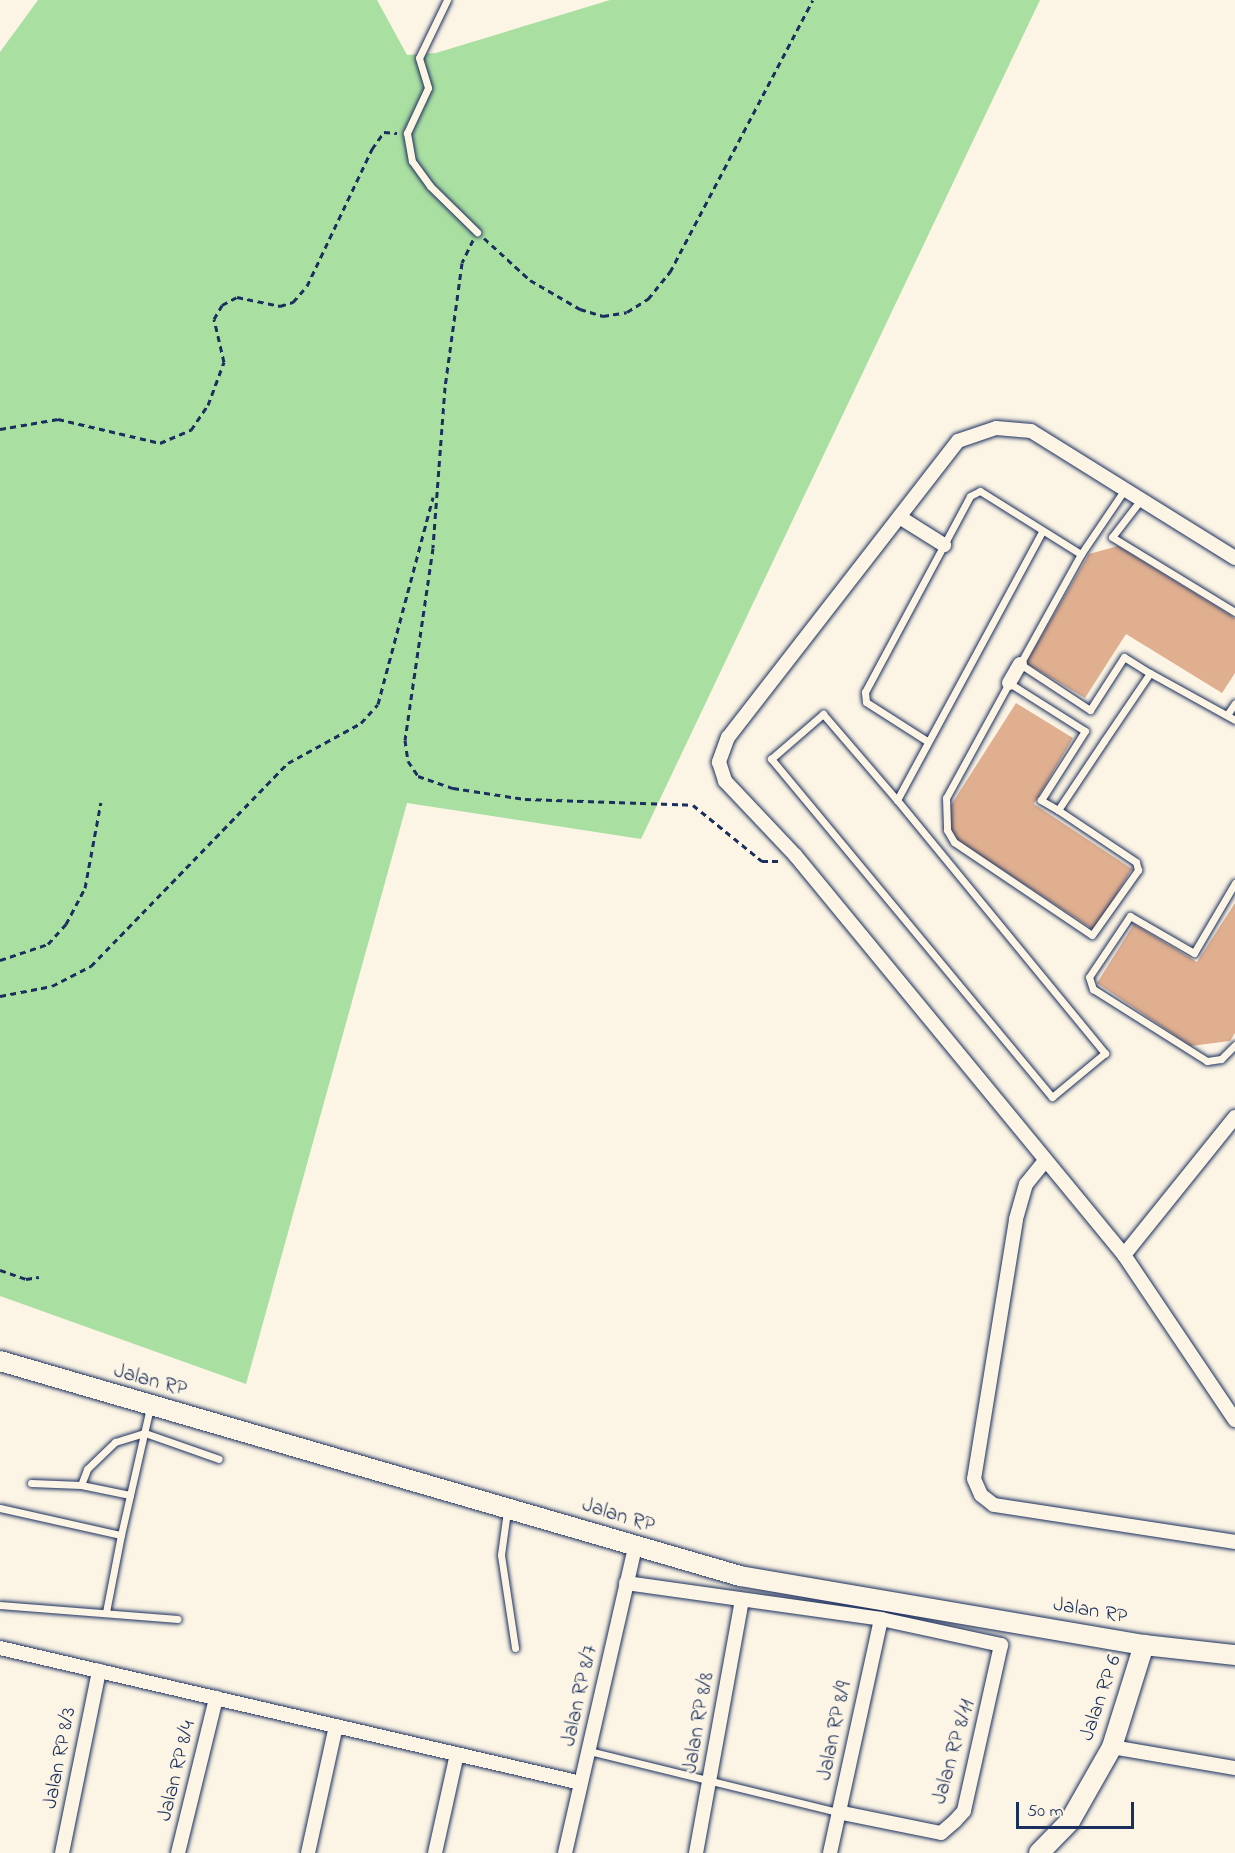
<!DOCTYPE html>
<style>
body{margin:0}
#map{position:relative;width:1235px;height:1853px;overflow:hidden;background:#fcf5e5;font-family:"Indie Flower",sans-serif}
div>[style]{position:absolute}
.green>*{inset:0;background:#aadfa2}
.building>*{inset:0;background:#dfaf90}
.path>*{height:3px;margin-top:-1.5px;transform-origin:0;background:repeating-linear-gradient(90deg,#1b2f5e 0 6px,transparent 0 10.5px)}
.roads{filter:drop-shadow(0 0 2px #1b2f5e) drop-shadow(0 0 2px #1b2f5e)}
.lane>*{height:7px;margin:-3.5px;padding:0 3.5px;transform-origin:3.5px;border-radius:3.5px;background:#fcf5e5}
.street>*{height:14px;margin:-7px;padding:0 7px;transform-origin:7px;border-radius:7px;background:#fcf5e5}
.secondary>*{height:20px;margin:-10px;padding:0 10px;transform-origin:10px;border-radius:10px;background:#fcf5e5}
span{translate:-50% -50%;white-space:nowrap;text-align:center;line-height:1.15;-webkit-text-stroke:4.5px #fcf5e5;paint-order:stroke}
.street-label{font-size:21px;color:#1b2f5e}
.scale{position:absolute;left:1016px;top:1802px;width:118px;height:27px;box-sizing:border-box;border:3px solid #1b2f5e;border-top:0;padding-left:8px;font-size:18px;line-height:21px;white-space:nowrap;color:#1b2f5e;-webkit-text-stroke:4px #fcf5e5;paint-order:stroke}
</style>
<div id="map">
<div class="green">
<i style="clip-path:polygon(38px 0,377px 0,407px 55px,436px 53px,610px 0,1040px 0,641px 839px,407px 803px,246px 1384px,0 1296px,0 52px)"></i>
</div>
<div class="building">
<i style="clip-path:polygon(1118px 546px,1235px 618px,1235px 673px,1222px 693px,1126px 634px,1085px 698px,1026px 663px,1089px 554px)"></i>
<i style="clip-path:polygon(1016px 703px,1073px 738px,1034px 804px,1132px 869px,1094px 930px,957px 840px,951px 831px,951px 805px)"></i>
<i style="clip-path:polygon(1235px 903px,1235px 1033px,1230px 1041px,1191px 1046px,1097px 983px,1134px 924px,1197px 962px)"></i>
</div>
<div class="path">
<i style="left:484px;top:238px;width:62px;rotate:42.4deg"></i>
<i style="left:530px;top:280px;width:58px;rotate:30.1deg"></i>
<i style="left:580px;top:309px;width:24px;rotate:17deg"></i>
<i style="left:603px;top:316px;width:24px;rotate:-9deg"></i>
<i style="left:627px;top:312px;width:25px;rotate:-32deg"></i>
<i style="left:648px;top:299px;width:35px;rotate:-51deg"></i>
<i style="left:670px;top:272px;width:307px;rotate:-62.3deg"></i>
<i style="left:473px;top:240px;width:25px;rotate:116deg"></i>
<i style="left:462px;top:263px;width:125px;rotate:97.8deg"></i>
<i style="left:445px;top:387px;width:161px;rotate:94.3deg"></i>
<i style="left:433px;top:548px;width:194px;rotate:98.3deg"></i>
<i style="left:405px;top:740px;width:21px;rotate:82deg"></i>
<i style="left:408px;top:761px;width:18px;rotate:56deg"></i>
<i style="left:418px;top:776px;width:37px;rotate:19deg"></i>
<i style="left:453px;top:788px;width:73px;rotate:8.7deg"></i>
<i style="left:525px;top:799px;width:168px;rotate:2deg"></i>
<i style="left:693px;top:805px;width:89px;rotate:39.1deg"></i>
<i style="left:762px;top:861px;width:21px"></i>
<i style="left:0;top:429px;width:59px;rotate:-9.8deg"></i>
<i style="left:58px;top:419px;width:105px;rotate:13.2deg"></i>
<i style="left:160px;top:443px;width:34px;rotate:-23deg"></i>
<i style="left:191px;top:430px;width:30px;rotate:-56deg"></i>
<i style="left:208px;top:405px;width:46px;rotate:-69.6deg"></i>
<i style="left:224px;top:362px;width:44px;rotate:-103.1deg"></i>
<i style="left:214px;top:319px;width:16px;rotate:-60deg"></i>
<i style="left:222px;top:305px;width:17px;rotate:-28deg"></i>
<i style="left:237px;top:297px;width:44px;rotate:11.8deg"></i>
<i style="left:280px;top:306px;width:14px;rotate:-17deg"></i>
<i style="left:293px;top:302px;width:21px;rotate:-49deg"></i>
<i style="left:307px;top:286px;width:152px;rotate:-64.6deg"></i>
<i style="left:372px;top:149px;width:21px;rotate:-55deg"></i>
<i style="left:384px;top:132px;width:13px;rotate:4deg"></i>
<i style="left:0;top:960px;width:51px;rotate:-18.4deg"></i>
<i style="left:48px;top:944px;width:27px;rotate:-48deg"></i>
<i style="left:66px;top:924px;width:41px;rotate:-62.2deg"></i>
<i style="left:85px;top:888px;width:87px;rotate:-79.5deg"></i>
<i style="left:0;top:996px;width:53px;rotate:-10.9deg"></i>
<i style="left:52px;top:986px;width:44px;rotate:-27.1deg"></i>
<i style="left:91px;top:966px;width:283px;rotate:-45.9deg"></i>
<i style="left:288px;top:763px;width:83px;rotate:-28.7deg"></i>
<i style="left:361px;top:723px;width:25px;rotate:-48deg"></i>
<i style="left:378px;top:704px;width:214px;rotate:-75.1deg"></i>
<i style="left:0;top:1270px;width:28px;rotate:19deg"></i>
<i style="left:26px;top:1279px;width:13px;rotate:-9deg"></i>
</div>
<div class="roads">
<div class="lane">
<i style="left:447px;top:0;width:64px;rotate:115.8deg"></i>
<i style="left:419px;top:58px;width:31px;rotate:73deg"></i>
<i style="left:428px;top:88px;width:50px;rotate:115deg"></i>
<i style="left:407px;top:133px;width:28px;rotate:80deg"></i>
<i style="left:412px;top:161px;width:31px;rotate:54deg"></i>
<i style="left:430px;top:186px;width:66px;rotate:44.4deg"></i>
<i style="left:1123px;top:492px;width:75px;rotate:124.1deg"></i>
<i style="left:1081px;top:554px;width:126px;rotate:119deg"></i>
<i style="left:1020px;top:664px;width:84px;rotate:33.3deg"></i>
<i style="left:1090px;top:710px;width:63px;rotate:-57.3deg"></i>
<i style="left:1124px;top:657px;width:31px;rotate:32deg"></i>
<i style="left:1139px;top:502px;width:44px;rotate:127.6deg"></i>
<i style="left:1112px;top:537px;width:144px;rotate:31.4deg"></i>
<i style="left:1227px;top:715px;width:14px;rotate:-56deg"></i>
<i style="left:927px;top:741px;width:72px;rotate:-147.4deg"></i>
<i style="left:866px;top:702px;width:10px;rotate:-96deg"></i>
<i style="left:865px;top:692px;width:222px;rotate:-61.8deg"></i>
<i style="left:970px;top:496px;width:11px;rotate:-27deg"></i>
<i style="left:980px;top:491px;width:119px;rotate:32deg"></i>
<i style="left:897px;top:800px;width:328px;rotate:50.6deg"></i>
<i style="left:1105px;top:1053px;width:69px;rotate:140.3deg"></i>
<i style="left:1052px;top:1097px;width:440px;rotate:-129.7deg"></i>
<i style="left:771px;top:759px;width:69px;rotate:-40.9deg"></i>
<i style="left:823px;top:714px;width:113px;rotate:49.3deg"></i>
<i style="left:897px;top:800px;width:305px;rotate:-61.6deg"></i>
<i style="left:1058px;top:810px;width:20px;rotate:-150deg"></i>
<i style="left:1041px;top:800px;width:82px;rotate:-57.5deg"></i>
<i style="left:1085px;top:731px;width:90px;rotate:-147.7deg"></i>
<i style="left:1009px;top:683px;width:131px;rotate:118.7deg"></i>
<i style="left:946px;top:798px;width:32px;rotate:88deg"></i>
<i style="left:947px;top:830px;width:14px;rotate:60deg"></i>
<i style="left:954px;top:842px;width:166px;rotate:34deg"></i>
<i style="left:1092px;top:935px;width:80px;rotate:-54.7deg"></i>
<i style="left:1138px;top:870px;width:8px;rotate:-104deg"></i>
<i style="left:1136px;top:862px;width:94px;rotate:-146.3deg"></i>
<i style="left:1058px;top:810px;width:83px;rotate:-56.3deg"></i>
<i style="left:1104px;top:741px;width:82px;rotate:-55.9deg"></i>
<i style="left:1150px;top:673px;width:97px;rotate:28.9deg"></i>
<i style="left:1235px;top:883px;width:81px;rotate:120.4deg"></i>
<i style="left:1194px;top:953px;width:74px;rotate:-150deg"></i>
<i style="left:1130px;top:916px;width:73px;rotate:123.9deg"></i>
<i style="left:1089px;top:977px;width:13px;rotate:72deg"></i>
<i style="left:1093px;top:989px;width:135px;rotate:32.3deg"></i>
<i style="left:1207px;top:1061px;width:14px;rotate:-8deg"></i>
<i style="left:1221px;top:1059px;width:20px;rotate:-45deg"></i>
<i style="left:31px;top:1483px;width:50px;rotate:2.3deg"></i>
<i style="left:81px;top:1485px;width:50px;rotate:11.5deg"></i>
<i style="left:81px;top:1485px;width:17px;rotate:-69deg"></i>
<i style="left:87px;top:1469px;width:39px;rotate:-44deg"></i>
<i style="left:115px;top:1442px;width:31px;rotate:-17deg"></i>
<i style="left:145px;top:1433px;width:78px;rotate:19.4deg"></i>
<i style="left:0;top:1508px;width:124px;rotate:12.6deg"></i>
<i style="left:121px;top:1535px;width:131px;rotate:-77.2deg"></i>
<i style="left:507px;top:1511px;width:44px;rotate:97.8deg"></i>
<i style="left:501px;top:1555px;width:94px;rotate:81.4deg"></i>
<i style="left:0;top:1605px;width:178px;rotate:4.5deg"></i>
<i style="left:106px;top:1612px;width:78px;rotate:-79deg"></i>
<i style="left:589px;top:1751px;width:256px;rotate:13.8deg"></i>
</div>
<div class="street">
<i style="left:901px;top:518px;width:51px;rotate:32.1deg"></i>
<i style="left:1235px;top:558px;width:240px;rotate:-148.1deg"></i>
<i style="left:1031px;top:431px;width:35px;rotate:-175deg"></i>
<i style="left:996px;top:428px;width:40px;rotate:161.1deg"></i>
<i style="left:958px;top:441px;width:375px;rotate:127.8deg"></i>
<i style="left:728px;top:737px;width:27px;rotate:110deg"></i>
<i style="left:719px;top:762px;width:20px;rotate:72deg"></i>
<i style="left:725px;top:781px;width:102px;rotate:46.6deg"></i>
<i style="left:795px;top:855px;width:518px;rotate:50.56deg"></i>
<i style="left:1124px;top:1255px;width:199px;rotate:56.1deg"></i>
<i style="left:1009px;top:683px;width:22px;rotate:-60deg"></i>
<i style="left:1044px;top:1162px;width:28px;rotate:129deg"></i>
<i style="left:1026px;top:1184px;width:37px;rotate:106deg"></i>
<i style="left:1016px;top:1220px;width:262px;rotate:99.2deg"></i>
<i style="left:974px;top:1479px;width:17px;rotate:66deg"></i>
<i style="left:981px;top:1495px;width:16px;rotate:38deg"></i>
<i style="left:994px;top:1505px;width:244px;rotate:8.7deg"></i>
<i style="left:1124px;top:1255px;width:177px;rotate:-51.2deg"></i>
<i style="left:626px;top:1583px;width:258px;rotate:8deg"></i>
<i style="left:881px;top:1619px;width:123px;rotate:12.2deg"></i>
<i style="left:1001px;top:1645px;width:170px;rotate:102.6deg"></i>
<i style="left:964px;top:1811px;width:13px;rotate:132deg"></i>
<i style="left:955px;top:1821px;width:18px;rotate:139deg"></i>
<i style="left:941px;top:1833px;width:105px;rotate:-168.5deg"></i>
<i style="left:0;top:1648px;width:596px;rotate:13.08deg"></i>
<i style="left:1112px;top:1747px;width:125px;rotate:9.7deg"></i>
<i style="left:62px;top:1853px;width:186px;rotate:-78.5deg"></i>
<i style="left:178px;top:1853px;width:160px;rotate:-76.2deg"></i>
<i style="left:308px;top:1853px;width:130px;rotate:-77.6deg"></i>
<i style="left:435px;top:1853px;width:101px;rotate:-77.5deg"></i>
<i style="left:565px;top:1853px;width:313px;rotate:-77.1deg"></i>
<i style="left:696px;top:1853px;width:257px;rotate:-79.7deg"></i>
<i style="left:830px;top:1853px;width:239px;rotate:-77.7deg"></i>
</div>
<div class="secondary">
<i style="left:0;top:1361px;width:771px;rotate:16.2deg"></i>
<i style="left:740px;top:1576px;width:410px;rotate:9.7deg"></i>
<i style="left:1144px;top:1645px;width:92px;rotate:6.3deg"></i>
<i style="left:1039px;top:1853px;width:45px;rotate:-45.9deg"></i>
<i style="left:1070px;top:1821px;width:85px;rotate:-60.4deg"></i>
<i style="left:1112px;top:1747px;width:107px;rotate:-72.6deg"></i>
</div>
</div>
<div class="street-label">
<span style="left:150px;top:1381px;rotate:16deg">Jalan RP</span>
<span style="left:618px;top:1516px;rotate:18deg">Jalan RP</span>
<span style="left:1090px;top:1611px;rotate:10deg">Jalan RP</span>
<span style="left:580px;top:1696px;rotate:-77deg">Jalan RP 8/7</span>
<span style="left:1101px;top:1698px;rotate:-71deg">Jalan RP 6</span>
<span style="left:699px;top:1723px;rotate:-80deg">Jalan RP 8/8</span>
<span style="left:835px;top:1731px;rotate:-78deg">Jalan RP 8/9</span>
<span style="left:954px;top:1752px;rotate:-74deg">Jalan RP 8/11</span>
<span style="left:60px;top:1758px;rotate:-79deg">Jalan RP 8/3</span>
<span style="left:177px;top:1771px;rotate:-76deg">Jalan RP 8/4</span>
</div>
<div class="scale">50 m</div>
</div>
